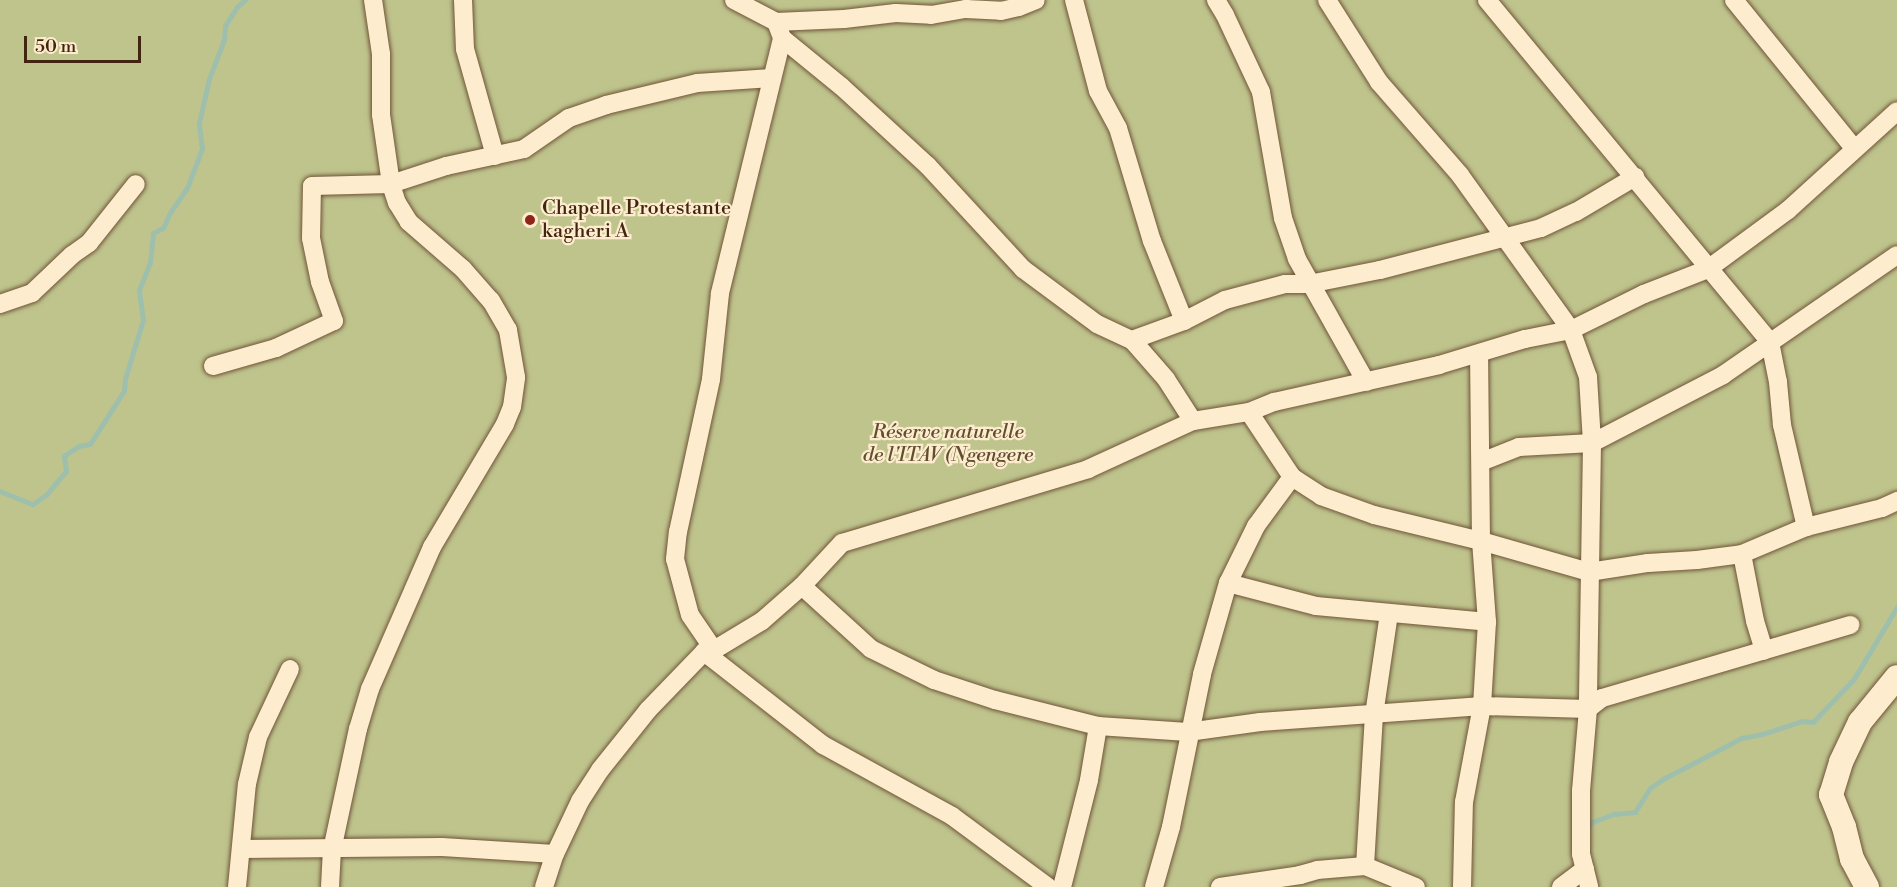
<!DOCTYPE html>
<meta charset="utf-8">
<style>
body{margin:0}
#map{position:relative;width:1897px;height:887px;overflow:hidden;background:#fce4b4;font-family:"Libre Bodoni",serif}
div>[style]{position:absolute}
.green>*{inset:0;background:#bfc48d;transform-origin:0 0}
.stream>*{height:4.5px;margin:-2.25px;padding:0 2.25px;transform-origin:2.25px;border-radius:2.25px;background:#9fbfad}
.roads{filter:drop-shadow(0 0 2px #705539) drop-shadow(0 0 2px #705539)}
.street>*{height:18px;margin:-9px;padding:0 9px;transform-origin:9px;border-radius:9px;background:#fdedce}
.secondary>*{height:24px;margin:-12px;padding:0 12px;transform-origin:12px;border-radius:12px;background:#fdedce}
.dots>*{width:16px;height:16px;translate:-50% -50%;box-sizing:border-box;border:3px solid #fdedce;border-radius:50%}
span{translate:-50% -50%;white-space:nowrap;text-align:center;line-height:1.15;-webkit-text-stroke:4.5px #fdedce;paint-order:stroke}
.poi-label{font-size:20px;color:#422510}
.left{translate:0 -50%;text-align:left}
.park-label{font-size:20px;color:#614d2f;font-style:italic}
.scale{position:absolute;left:24px;top:36px;width:117px;height:27px;box-sizing:border-box;border:3px solid #422510;border-top:0;padding-left:8px;font-size:18px;line-height:21px;white-space:nowrap;color:#422510;-webkit-text-stroke:4px #fdedce;paint-order:stroke}
</style>
<div id="map">
<div class="green">
<i style="left:0;top:0;width:1897px;height:887px"></i>
</div>
<div class="stream">
<i style="left:0;top:491px;width:35px;rotate:22deg"></i>
<i style="left:33px;top:504px;width:16px;rotate:-35deg"></i>
<i style="left:46px;top:495px;width:31px;rotate:-50deg"></i>
<i style="left:66px;top:471px;width:15px;rotate:-98deg"></i>
<i style="left:64px;top:456px;width:18px;rotate:-34deg"></i>
<i style="left:79px;top:446px;width:11px;rotate:-10deg"></i>
<i style="left:90px;top:444px;width:63px;rotate:-57.3deg"></i>
<i style="left:124px;top:391px;width:12px;rotate:-85deg"></i>
<i style="left:125px;top:379px;width:62px;rotate:-73deg"></i>
<i style="left:143px;top:320px;width:30px;rotate:-98deg"></i>
<i style="left:139px;top:290px;width:29px;rotate:-68deg"></i>
<i style="left:150px;top:263px;width:30px;rotate:-84deg"></i>
<i style="left:153px;top:233px;width:11px;rotate:-27deg"></i>
<i style="left:163px;top:228px;width:17px;rotate:-65deg"></i>
<i style="left:170px;top:213px;width:30px;rotate:-56deg"></i>
<i style="left:187px;top:188px;width:42px;rotate:-69deg"></i>
<i style="left:202px;top:149px;width:26px;rotate:-97deg"></i>
<i style="left:199px;top:123px;width:45px;rotate:-77.2deg"></i>
<i style="left:209px;top:79px;width:42px;rotate:-69deg"></i>
<i style="left:224px;top:40px;width:14px;rotate:-86deg"></i>
<i style="left:225px;top:26px;width:22px;rotate:-58deg"></i>
<i style="left:237px;top:7px;width:11px;rotate:-41deg"></i>
<i style="left:1589px;top:827px;width:4px;rotate:-76deg"></i>
<i style="left:1590px;top:823px;width:26px;rotate:-21deg"></i>
<i style="left:1614px;top:814px;width:21px;rotate:-5deg"></i>
<i style="left:1635px;top:812px;width:28px;rotate:-58deg"></i>
<i style="left:1650px;top:788px;width:18px;rotate:-34deg"></i>
<i style="left:1665px;top:778px;width:87px;rotate:-27.5deg"></i>
<i style="left:1742px;top:738px;width:21px;rotate:-11deg"></i>
<i style="left:1763px;top:734px;width:41px;rotate:-18.4deg"></i>
<i style="left:1802px;top:721px;width:11px;rotate:5deg"></i>
<i style="left:1813px;top:722px;width:59px;rotate:-46.4deg"></i>
<i style="left:1854px;top:679px;width:84px;rotate:-59.2deg"></i>
</div>
<div class="roads">
<div class="street">
<i style="left:463px;top:0;width:49px;rotate:87.7deg"></i>
<i style="left:465px;top:49px;width:111px;rotate:74.3deg"></i>
<i style="left:734px;top:0;width:47px;rotate:27.6deg"></i>
<i style="left:776px;top:22px;width:68px;rotate:-2.5deg"></i>
<i style="left:844px;top:19px;width:52px;rotate:-6.6deg"></i>
<i style="left:896px;top:13px;width:35px;rotate:3deg"></i>
<i style="left:931px;top:15px;width:36px;rotate:-10deg"></i>
<i style="left:966px;top:9px;width:35px;rotate:3deg"></i>
<i style="left:1001px;top:11px;width:18px;rotate:-13deg"></i>
<i style="left:1019px;top:7px;width:18px;rotate:-22deg"></i>
<i style="left:1074px;top:0;width:94px;rotate:75.2deg"></i>
<i style="left:1098px;top:91px;width:42px;rotate:61.6deg"></i>
<i style="left:1118px;top:128px;width:118px;rotate:73.3deg"></i>
<i style="left:1152px;top:241px;width:86px;rotate:68.2deg"></i>
<i style="left:1216px;top:0;width:17px;rotate:59deg"></i>
<i style="left:1225px;top:15px;width:85px;rotate:64.9deg"></i>
<i style="left:1261px;top:92px;width:128px;rotate:80.1deg"></i>
<i style="left:1283px;top:218px;width:43px;rotate:71.1deg"></i>
<i style="left:1297px;top:259px;width:141px;rotate:60.7deg"></i>
<i style="left:1327px;top:0;width:97px;rotate:57.6deg"></i>
<i style="left:1379px;top:82px;width:123px;rotate:48.9deg"></i>
<i style="left:1460px;top:175px;width:191px;rotate:54.4deg"></i>
<i style="left:1571px;top:330px;width:50px;rotate:70.1deg"></i>
<i style="left:1588px;top:377px;width:66px;rotate:86.5deg"></i>
<i style="left:1592px;top:443px;width:266px;rotate:90.9deg"></i>
<i style="left:1588px;top:709px;width:82px;rotate:94.9deg"></i>
<i style="left:1581px;top:791px;width:63px;rotate:90deg"></i>
<i style="left:1581px;top:854px;width:34px;rotate:76deg"></i>
<i style="left:1487px;top:0;width:444px;rotate:50.4deg"></i>
<i style="left:1770px;top:342px;width:41px;rotate:78.7deg"></i>
<i style="left:1778px;top:382px;width:43px;rotate:84.7deg"></i>
<i style="left:1782px;top:425px;width:105px;rotate:76.8deg"></i>
<i style="left:1734px;top:0;width:191px;rotate:51deg"></i>
<i style="left:776px;top:22px;width:17px;rotate:69deg"></i>
<i style="left:782px;top:38px;width:77px;rotate:39.2deg"></i>
<i style="left:842px;top:87px;width:117px;rotate:42.6deg"></i>
<i style="left:928px;top:166px;width:140px;rotate:47.3deg"></i>
<i style="left:1023px;top:269px;width:92px;rotate:36.6deg"></i>
<i style="left:1097px;top:324px;width:38px;rotate:25deg"></i>
<i style="left:1132px;top:340px;width:52px;rotate:48.9deg"></i>
<i style="left:1166px;top:379px;width:50px;rotate:57.3deg"></i>
<i style="left:0;top:304px;width:34px;rotate:-19deg"></i>
<i style="left:32px;top:293px;width:55px;rotate:-43.5deg"></i>
<i style="left:72px;top:255px;width:21px;rotate:-35deg"></i>
<i style="left:89px;top:243px;width:75px;rotate:-51.5deg"></i>
<i style="left:1132px;top:340px;width:55px;rotate:-20.1deg"></i>
<i style="left:1184px;top:321px;width:46px;rotate:-27.1deg"></i>
<i style="left:1225px;top:300px;width:62px;rotate:-14.9deg"></i>
<i style="left:1285px;top:284px;width:24px"></i>
<i style="left:1309px;top:284px;width:72px;rotate:-11.2deg"></i>
<i style="left:1380px;top:270px;width:166px;rotate:-14.6deg"></i>
<i style="left:1541px;top:228px;width:38px;rotate:-25deg"></i>
<i style="left:1576px;top:212px;width:69px;rotate:-30.7deg"></i>
<i style="left:213px;top:366px;width:66px;rotate:-15.9deg"></i>
<i style="left:276px;top:348px;width:64px;rotate:-25deg"></i>
<i style="left:334px;top:321px;width:41px;rotate:-109.7deg"></i>
<i style="left:320px;top:282px;width:45px;rotate:-101.6deg"></i>
<i style="left:311px;top:238px;width:52px;rotate:-88.9deg"></i>
<i style="left:312px;top:186px;width:79px;rotate:-1.5deg"></i>
<i style="left:391px;top:184px;width:58px;rotate:-18.1deg"></i>
<i style="left:446px;top:166px;width:80px;rotate:-12.3deg"></i>
<i style="left:524px;top:149px;width:55px;rotate:-34.6deg"></i>
<i style="left:569px;top:118px;width:39px;rotate:-19deg"></i>
<i style="left:606px;top:105px;width:94px;rotate:-13.6deg"></i>
<i style="left:697px;top:83px;width:75px;rotate:-3.8deg"></i>
<i style="left:1249px;top:412px;width:78px;rotate:56.5deg"></i>
<i style="left:1292px;top:477px;width:35px;rotate:33deg"></i>
<i style="left:1321px;top:496px;width:56px;rotate:19.7deg"></i>
<i style="left:1374px;top:515px;width:110px;rotate:13.7deg"></i>
<i style="left:1481px;top:541px;width:112px;rotate:16deg"></i>
<i style="left:1589px;top:572px;width:60px;rotate:-8.7deg"></i>
<i style="left:1648px;top:563px;width:49px;rotate:-3.5deg"></i>
<i style="left:1697px;top:560px;width:45px;rotate:-7.6deg"></i>
<i style="left:1742px;top:554px;width:69px;rotate:-22.9deg"></i>
<i style="left:1806px;top:527px;width:78px;rotate:-14deg"></i>
<i style="left:1882px;top:508px;width:17px;rotate:-25deg"></i>
<i style="left:1481px;top:462px;width:41px;rotate:-21.5deg"></i>
<i style="left:1519px;top:447px;width:73px;rotate:-3.1deg"></i>
<i style="left:1592px;top:443px;width:148px;rotate:-27.4deg"></i>
<i style="left:1723px;top:375px;width:211px;rotate:-34.6deg"></i>
<i style="left:1742px;top:554px;width:68px;rotate:79deg"></i>
<i style="left:1755px;top:621px;width:31px;rotate:73deg"></i>
<i style="left:1228px;top:583px;width:91px;rotate:14.6deg"></i>
<i style="left:1316px;top:606px;width:172px;rotate:5.3deg"></i>
<i style="left:802px;top:586px;width:93px;rotate:42.4deg"></i>
<i style="left:871px;top:649px;width:70px;rotate:26.2deg"></i>
<i style="left:934px;top:680px;width:64px;rotate:18.2deg"></i>
<i style="left:995px;top:700px;width:106px;rotate:14.2deg"></i>
<i style="left:1098px;top:726px;width:90px;rotate:3.8deg"></i>
<i style="left:1188px;top:732px;width:73px;rotate:-7.9deg"></i>
<i style="left:1260px;top:722px;width:223px;rotate:-4.1deg"></i>
<i style="left:1482px;top:706px;width:106px;rotate:1.6deg"></i>
<i style="left:1588px;top:709px;width:18px;rotate:-38deg"></i>
<i style="left:1602px;top:698px;width:259px;rotate:-16.4deg"></i>
<i style="left:714px;top:650px;width:42px;rotate:-124.4deg"></i>
<i style="left:690px;top:615px;width:58px;rotate:-105deg"></i>
<i style="left:675px;top:559px;width:27px;rotate:-84deg"></i>
<i style="left:678px;top:532px;width:157px;rotate:-77.8deg"></i>
<i style="left:711px;top:379px;width:86px;rotate:-84deg"></i>
<i style="left:720px;top:293px;width:262px;rotate:-76.3deg"></i>
<i style="left:704px;top:652px;width:151px;rotate:38deg"></i>
<i style="left:823px;top:745px;width:147px;rotate:28.8deg"></i>
<i style="left:952px;top:816px;width:119px;rotate:36.5deg"></i>
<i style="left:241px;top:849px;width:201px;rotate:-0.6deg"></i>
<i style="left:442px;top:847px;width:113px;rotate:3.5deg"></i>
<i style="left:1365px;top:866px;width:151px;rotate:-86.6deg"></i>
<i style="left:1374px;top:715px;width:103px;rotate:-81.6deg"></i>
<i style="left:237px;top:887px;width:103px;rotate:-84.5deg"></i>
<i style="left:247px;top:784px;width:48px;rotate:-76.8deg"></i>
<i style="left:258px;top:737px;width:75px;rotate:-64.8deg"></i>
<i style="left:330px;top:887px;width:37px;rotate:-87deg"></i>
<i style="left:332px;top:850px;width:124px;rotate:-77.9deg"></i>
<i style="left:358px;top:729px;width:42px;rotate:-73.3deg"></i>
<i style="left:370px;top:689px;width:155px;rotate:-66.4deg"></i>
<i style="left:432px;top:547px;width:143px;rotate:-59.3deg"></i>
<i style="left:505px;top:424px;width:18px;rotate:-68deg"></i>
<i style="left:512px;top:407px;width:30px;rotate:-82deg"></i>
<i style="left:516px;top:377px;width:48px;rotate:-99.7deg"></i>
<i style="left:508px;top:330px;width:34px;rotate:-120deg"></i>
<i style="left:491px;top:301px;width:43px;rotate:-131.2deg"></i>
<i style="left:463px;top:269px;width:72px;rotate:-139deg"></i>
<i style="left:409px;top:222px;width:22px;rotate:-122deg"></i>
<i style="left:397px;top:203px;width:20px;rotate:-108deg"></i>
<i style="left:391px;top:184px;width:70px;rotate:-98.2deg"></i>
<i style="left:381px;top:115px;width:61px;rotate:-90deg"></i>
<i style="left:381px;top:54px;width:55px;rotate:-98.4deg"></i>
<i style="left:544px;top:887px;width:35px;rotate:-72deg"></i>
<i style="left:555px;top:854px;width:59px;rotate:-64.7deg"></i>
<i style="left:580px;top:801px;width:37px;rotate:-57deg"></i>
<i style="left:600px;top:770px;width:77px;rotate:-51.3deg"></i>
<i style="left:648px;top:710px;width:81px;rotate:-46deg"></i>
<i style="left:704px;top:652px;width:10px;rotate:-11deg"></i>
<i style="left:714px;top:650px;width:56px;rotate:-31.1deg"></i>
<i style="left:762px;top:621px;width:53px;rotate:-41.2deg"></i>
<i style="left:802px;top:586px;width:59px;rotate:-47.1deg"></i>
<i style="left:842px;top:543px;width:257px;rotate:-16.7deg"></i>
<i style="left:1088px;top:469px;width:115px;rotate:-24.6deg"></i>
<i style="left:1193px;top:421px;width:57px;rotate:-9.1deg"></i>
<i style="left:1249px;top:412px;width:27px;rotate:-22deg"></i>
<i style="left:1274px;top:402px;width:169px;rotate:-12.6deg"></i>
<i style="left:1439px;top:365px;width:90px;rotate:-16.8deg"></i>
<i style="left:1525px;top:339px;width:47px;rotate:-11.1deg"></i>
<i style="left:1571px;top:330px;width:81px;rotate:-26.3deg"></i>
<i style="left:1644px;top:294px;width:69px;rotate:-21.3deg"></i>
<i style="left:1708px;top:269px;width:99px;rotate:-36.4deg"></i>
<i style="left:1788px;top:210px;width:147px;rotate:-42.2deg"></i>
<i style="left:1062px;top:887px;width:110px;rotate:-75.8deg"></i>
<i style="left:1089px;top:780px;width:55px;rotate:-80.5deg"></i>
<i style="left:1154px;top:887px;width:62px;rotate:-74.2deg"></i>
<i style="left:1171px;top:827px;width:156px;rotate:-78.5deg"></i>
<i style="left:1202px;top:674px;width:95px;rotate:-74.1deg"></i>
<i style="left:1228px;top:583px;width:64px;rotate:-63.8deg"></i>
<i style="left:1256px;top:526px;width:61px;rotate:-53.7deg"></i>
<i style="left:1220px;top:887px;width:81px;rotate:-8.5deg"></i>
<i style="left:1300px;top:875px;width:18px;rotate:-16deg"></i>
<i style="left:1317px;top:870px;width:48px;rotate:-4.8deg"></i>
<i style="left:1365px;top:866px;width:55px;rotate:22.4deg"></i>
<i style="left:1462px;top:887px;width:85px;rotate:-88.7deg"></i>
<i style="left:1464px;top:802px;width:98px;rotate:-79.4deg"></i>
<i style="left:1482px;top:706px;width:84px;rotate:-86.6deg"></i>
<i style="left:1487px;top:622px;width:81px;rotate:-94.2deg"></i>
<i style="left:1481px;top:541px;width:186px;rotate:-90.6deg"></i>
<i style="left:1561px;top:887px;width:30px;rotate:-37deg"></i>
</div>
<div class="secondary">
<i style="left:1867px;top:887px;width:32px;rotate:-118deg"></i>
<i style="left:1852px;top:859px;width:33px;rotate:-104deg"></i>
<i style="left:1844px;top:827px;width:35px;rotate:-112deg"></i>
<i style="left:1831px;top:795px;width:34px;rotate:-73deg"></i>
<i style="left:1841px;top:762px;width:44px;rotate:-64.6deg"></i>
<i style="left:1860px;top:722px;width:58px;rotate:-50.6deg"></i>
</div>
</div>
<div class="dots">
<i style="left:530px;top:220px;background:#8f2418"></i>
</div>
<div class="poi-label">
<span class="left" style="left:542px;top:220px">Chapelle Protestante<br>kagheri A</span>
</div>
<div class="park-label">
<span style="left:948px;top:444px">Réserve naturelle<br>de l'ITAV (Ngengere</span>
</div>
<div class="scale">50 m</div>
</div>
